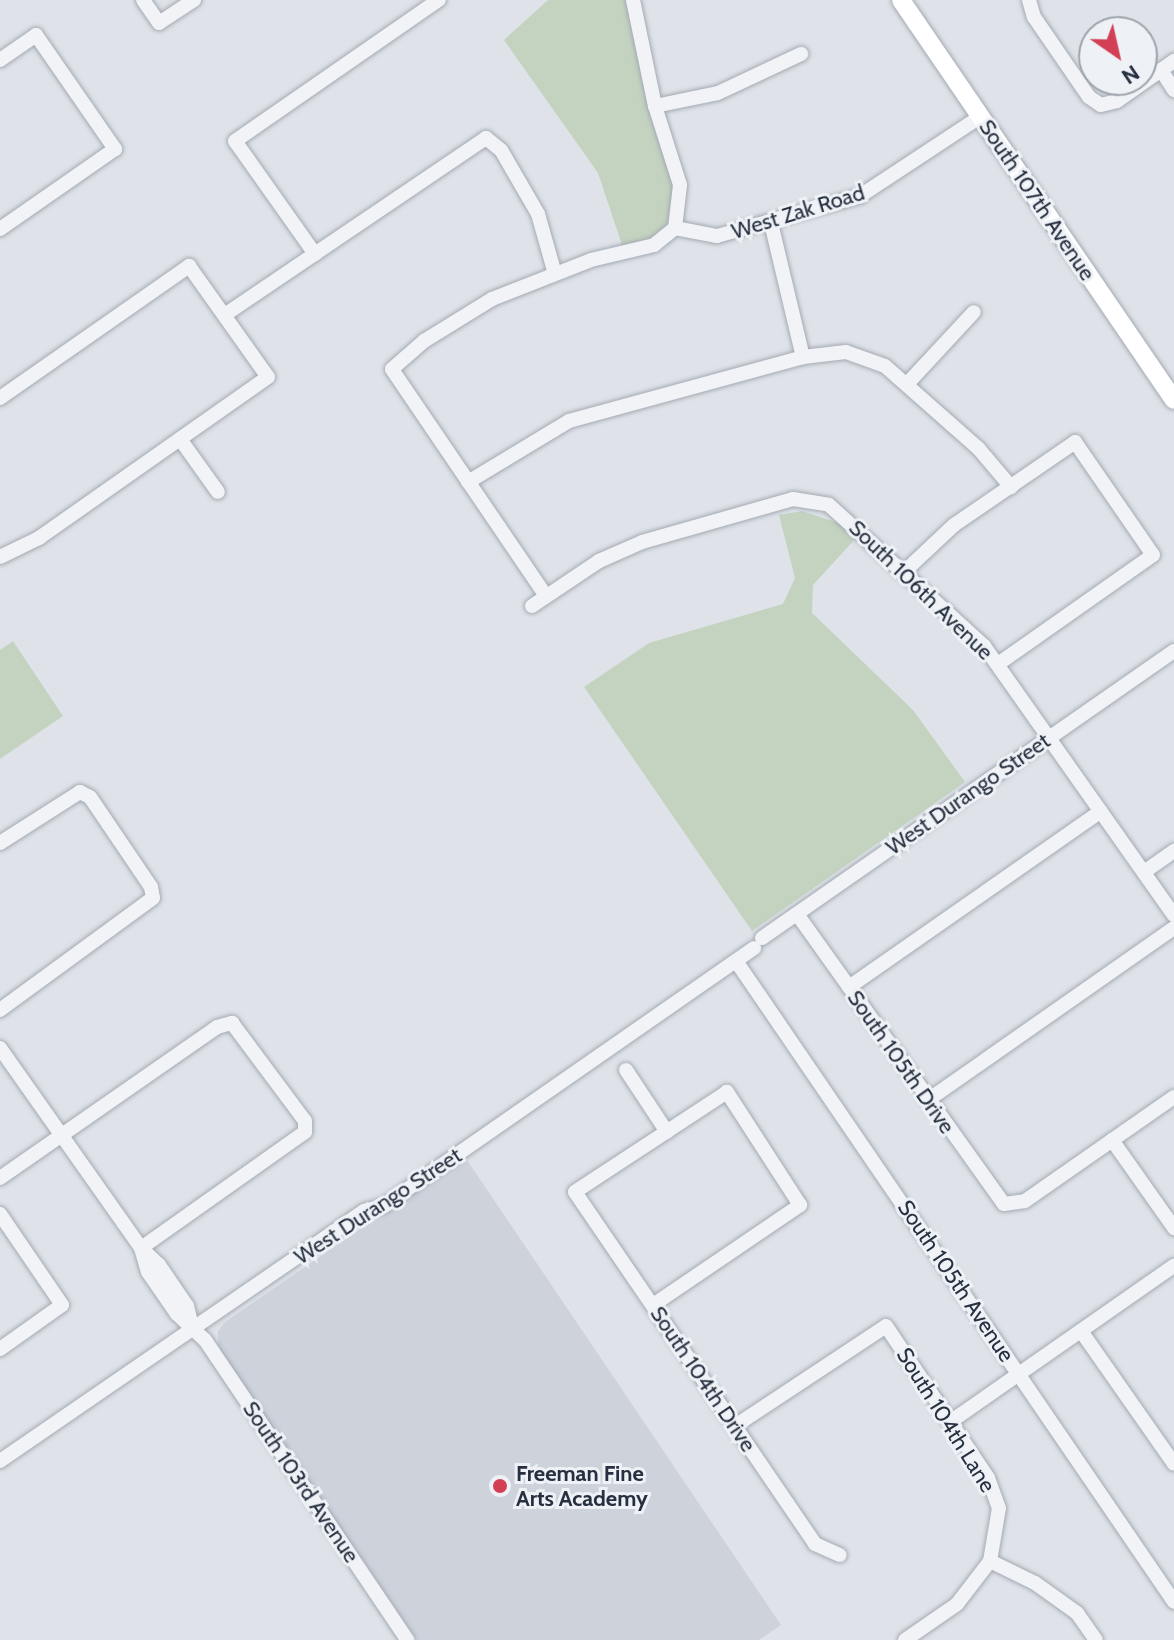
<!DOCTYPE html>
<style>
body{margin:0}
#map{position:relative;width:1174px;height:1640px;overflow:hidden;background:#dfe3e9;font-family:Cabin,sans-serif}
div>[style]{position:absolute}
.built>*{inset:0;background:#cdd2db}
.green>*{inset:0;background:#c4d3c0}
.roads{filter:drop-shadow(0 0 2px #a4aab3) drop-shadow(0 0 2px #a4aab3)}
.minor>*{height:14px;margin:-7px;padding:0 7px;transform-origin:7px;border-radius:7px;background:#f2f3f7}
.major>*{height:18px;margin:-9px;padding:0 9px;transform-origin:9px;border-radius:9px;background:#fff}
.dots>*{width:22px;height:22px;translate:-50% -50%;box-sizing:border-box;border:4px solid #eef2f6;border-radius:50%}
span{translate:-50% -50%;white-space:nowrap;text-align:center;line-height:1.15;-webkit-text-stroke:6px #eef2f6;paint-order:stroke}
.street-label{font-size:22px;color:#273040}
.poi-label{font-size:22px;color:#273040;font-weight:700}
.left{translate:0 -50%;text-align:left}
.north{position:absolute;left:1078px;top:16px;width:80px;height:80px;box-sizing:border-box;background:#eef2f6;border:2px solid #9ea4ad;border-radius:50%;rotate:146deg;font-size:22px;font-weight:700;line-height:32px;text-align:center;color:#273040}
.north::after{content:'';display:block;margin:auto;width:28px;height:36px;background:#d33f55;clip-path:polygon(50% 0,100% 100%,50% 72%,0 100%)}
</style>
<div id="map">
<div class="built">
<i style="clip-path:polygon(465px 1157px,781px 1625px,759px 1640px,417px 1640px,218px 1347px,218px 1331px,225px 1322px)"></i>
</div>
<div class="green">
<i style="clip-path:polygon(548px 0,633px 0,680px 185px,675px 228px,625px 254px,598px 173px,504px 40px)"></i>
<i style="clip-path:polygon(802px 511px,844px 525px,856px 538px,813px 585px,812px 613px,913px 710px,965px 782px,752px 931px,584px 687px,649px 643px,783px 604px,795px 578px,779px 515px)"></i>
<i style="clip-path:polygon(13px 641px,63px 716px,0 759px,0 650px)"></i>
</div>
<div class="roads">
<div class="minor">
<i style="left:143px;top:0;width:28px;rotate:55deg"></i>
<i style="left:159px;top:23px;width:42px;rotate:-33.3deg"></i>
<i style="left:633px;top:0;width:108px;rotate:78.3deg"></i>
<i style="left:655px;top:106px;width:83px;rotate:72.4deg"></i>
<i style="left:680px;top:185px;width:43px;rotate:96.6deg"></i>
<i style="left:1029px;top:0;width:18px;rotate:74deg"></i>
<i style="left:1034px;top:17px;width:97px;rotate:55.5deg"></i>
<i style="left:1089px;top:97px;width:14px;rotate:34deg"></i>
<i style="left:1101px;top:105px;width:16px;rotate:-14deg"></i>
<i style="left:1117px;top:101px;width:70px;rotate:-35.1deg"></i>
<i style="left:0;top:60px;width:44px;rotate:-34.8deg"></i>
<i style="left:36px;top:35px;width:139px;rotate:55.3deg"></i>
<i style="left:115px;top:149px;width:140px;rotate:145.2deg"></i>
<i style="left:1161px;top:70px;width:24px;rotate:57deg"></i>
<i style="left:655px;top:106px;width:64px;rotate:-11.7deg"></i>
<i style="left:718px;top:93px;width:92px;rotate:-25.2deg"></i>
<i style="left:771px;top:223px;width:138px;rotate:76.6deg"></i>
<i style="left:675px;top:228px;width:43px;rotate:10.8deg"></i>
<i style="left:717px;top:236px;width:148px;rotate:-15.6deg"></i>
<i style="left:860px;top:196px;width:144px;rotate:-33.4deg"></i>
<i style="left:315px;top:254px;width:138px;rotate:-125.3deg"></i>
<i style="left:235px;top:141px;width:248px;rotate:-34.7deg"></i>
<i style="left:226px;top:314px;width:314px;rotate:-34.1deg"></i>
<i style="left:486px;top:138px;width:19px;rotate:39deg"></i>
<i style="left:501px;top:150px;width:74px;rotate:60deg"></i>
<i style="left:538px;top:214px;width:62px;rotate:74.2deg"></i>
<i style="left:907px;top:384px;width:98px;rotate:-47.1deg"></i>
<i style="left:0;top:398px;width:231px;rotate:-34.9deg"></i>
<i style="left:189px;top:266px;width:136px;rotate:54.6deg"></i>
<i style="left:268px;top:377px;width:280px;rotate:144.9deg"></i>
<i style="left:39px;top:538px;width:43px;rotate:154deg"></i>
<i style="left:180px;top:439px;width:65px;rotate:54.4deg"></i>
<i style="left:468px;top:482px;width:118px;rotate:-31.1deg"></i>
<i style="left:569px;top:421px;width:243px;rotate:-15.3deg"></i>
<i style="left:803px;top:357px;width:43px;rotate:-6.6deg"></i>
<i style="left:846px;top:352px;width:41px;rotate:19.7deg"></i>
<i style="left:885px;top:366px;width:125px;rotate:41.4deg"></i>
<i style="left:979px;top:449px;width:50px;rotate:49.9deg"></i>
<i style="left:905px;top:571px;width:67px;rotate:-43.2deg"></i>
<i style="left:954px;top:525px;width:147px;rotate:-34.4deg"></i>
<i style="left:1075px;top:442px;width:137px;rotate:55.4deg"></i>
<i style="left:1153px;top:555px;width:189px;rotate:144.9deg"></i>
<i style="left:546px;top:596px;width:274px;rotate:-124.2deg"></i>
<i style="left:392px;top:369px;width:43px;rotate:-41.2deg"></i>
<i style="left:424px;top:341px;width:80px;rotate:-31.7deg"></i>
<i style="left:492px;top:299px;width:106px;rotate:-21.5deg"></i>
<i style="left:591px;top:260px;width:65px;rotate:-13.4deg"></i>
<i style="left:654px;top:245px;width:27px;rotate:-39deg"></i>
<i style="left:532px;top:606px;width:81px;rotate:-33.9deg"></i>
<i style="left:599px;top:561px;width:47px;rotate:-23.8deg"></i>
<i style="left:642px;top:542px;width:157px;rotate:-15.9deg"></i>
<i style="left:793px;top:499px;width:36px;rotate:9deg"></i>
<i style="left:829px;top:505px;width:210px;rotate:42.3deg"></i>
<i style="left:984px;top:646px;width:329px;rotate:54.8deg"></i>
<i style="left:0;top:843px;width:95px;rotate:-32.5deg"></i>
<i style="left:80px;top:792px;width:11px;rotate:27deg"></i>
<i style="left:90px;top:797px;width:109px;rotate:55.9deg"></i>
<i style="left:151px;top:887px;width:11px;rotate:80deg"></i>
<i style="left:153px;top:898px;width:190px;rotate:143.8deg"></i>
<i style="left:1144px;top:872px;width:37px;rotate:-35deg"></i>
<i style="left:797px;top:914px;width:356px;rotate:54.5deg"></i>
<i style="left:1004px;top:1204px;width:21px;rotate:-8deg"></i>
<i style="left:1025px;top:1201px;width:182px;rotate:-34.9deg"></i>
<i style="left:762px;top:938px;width:502px;rotate:-34.86deg"></i>
<i style="left:736px;top:961px;width:776px;rotate:55.65deg"></i>
<i style="left:849px;top:987px;width:307px;rotate:-34.9deg"></i>
<i style="left:0;top:1048px;width:245px;rotate:54.8deg"></i>
<i style="left:141px;top:1248px;width:25px;rotate:43deg"></i>
<i style="left:159px;top:1265px;width:50px;rotate:55.7deg"></i>
<i style="left:187px;top:1306px;width:21px;rotate:76deg"></i>
<i style="left:626px;top:1070px;width:74px;rotate:56.5deg"></i>
<i style="left:928px;top:1100px;width:300px;rotate:-35deg"></i>
<i style="left:1112px;top:1140px;width:108px;rotate:54.8deg"></i>
<i style="left:0;top:1178px;width:264px;rotate:-34.8deg"></i>
<i style="left:217px;top:1027px;width:16px;rotate:-15deg"></i>
<i style="left:232px;top:1023px;width:122px;rotate:53.3deg"></i>
<i style="left:305px;top:1121px;width:11px;rotate:90deg"></i>
<i style="left:305px;top:1132px;width:201px;rotate:144.7deg"></i>
<i style="left:0;top:1214px;width:110px;rotate:55.7deg"></i>
<i style="left:62px;top:1305px;width:76px;rotate:144.6deg"></i>
<i style="left:141px;top:1248px;width:25px;rotate:74deg"></i>
<i style="left:148px;top:1272px;width:51px;rotate:55.4deg"></i>
<i style="left:177px;top:1314px;width:38px;rotate:43deg"></i>
<i style="left:205px;top:1340px;width:362px;rotate:56deg"></i>
<i style="left:653px;top:1305px;width:178px;rotate:-34.2deg"></i>
<i style="left:800px;top:1205px;width:135px;rotate:-122.9deg"></i>
<i style="left:727px;top:1092px;width:182px;rotate:146.7deg"></i>
<i style="left:575px;top:1192px;width:426px;rotate:55.7deg"></i>
<i style="left:815px;top:1544px;width:27px;rotate:24deg"></i>
<i style="left:1081px;top:1331px;width:162px;rotate:55deg"></i>
<i style="left:950px;top:1422px;width:273px;rotate:-34.9deg"></i>
<i style="left:735px;top:1426px;width:181px;rotate:-33.5deg"></i>
<i style="left:886px;top:1326px;width:183px;rotate:56.1deg"></i>
<i style="left:988px;top:1478px;width:32px;rotate:70deg"></i>
<i style="left:999px;top:1508px;width:54px;rotate:99.6deg"></i>
<i style="left:990px;top:1561px;width:50px;rotate:26.1deg"></i>
<i style="left:1035px;top:1583px;width:52px;rotate:35.5deg"></i>
<i style="left:1077px;top:1613px;width:33px;rotate:55deg"></i>
<i style="left:0;top:1461px;width:442px;rotate:-34.5deg"></i>
<i style="left:364px;top:1211px;width:20px;rotate:-15deg"></i>
<i style="left:383px;top:1206px;width:452px;rotate:-34.8deg"></i>
<i style="left:905px;top:1640px;width:63px;rotate:-34.7deg"></i>
<i style="left:957px;top:1604px;width:54px;rotate:-52.5deg"></i>
</div>
<div class="major">
<i style="left:901px;top:0;width:484px;rotate:55.7deg"></i>
</div>
</div>
<div class="dots">
<i style="left:500px;top:1486px;background:#d33f55"></i>
</div>
<div class="street-label">
<span style="left:1037px;top:200px;rotate:56deg">South 107th Avenue</span>
<span style="left:798px;top:212px;rotate:-17deg">West Zak Road</span>
<span style="left:921px;top:590px;rotate:44deg">South 106th Avenue</span>
<span style="left:968px;top:794px;rotate:-35deg">West Durango Street</span>
<span style="left:901px;top:1062px;rotate:55deg">South 105th Drive</span>
<span style="left:378px;top:1206px;rotate:-33deg">West Durango Street</span>
<span style="left:956px;top:1281px;rotate:56deg">South 105th Avenue</span>
<span style="left:703px;top:1379px;rotate:56deg">South 104th Drive</span>
<span style="left:946px;top:1420px;rotate:58deg">South 104th Lane</span>
<span style="left:301px;top:1482px;rotate:56deg">South 103rd Avenue</span>
</div>
<div class="poi-label">
<span class="left" style="left:516px;top:1486px">Freeman Fine<br>Arts Academy</span>
</div>
<div class="north">N</div>
</div>
